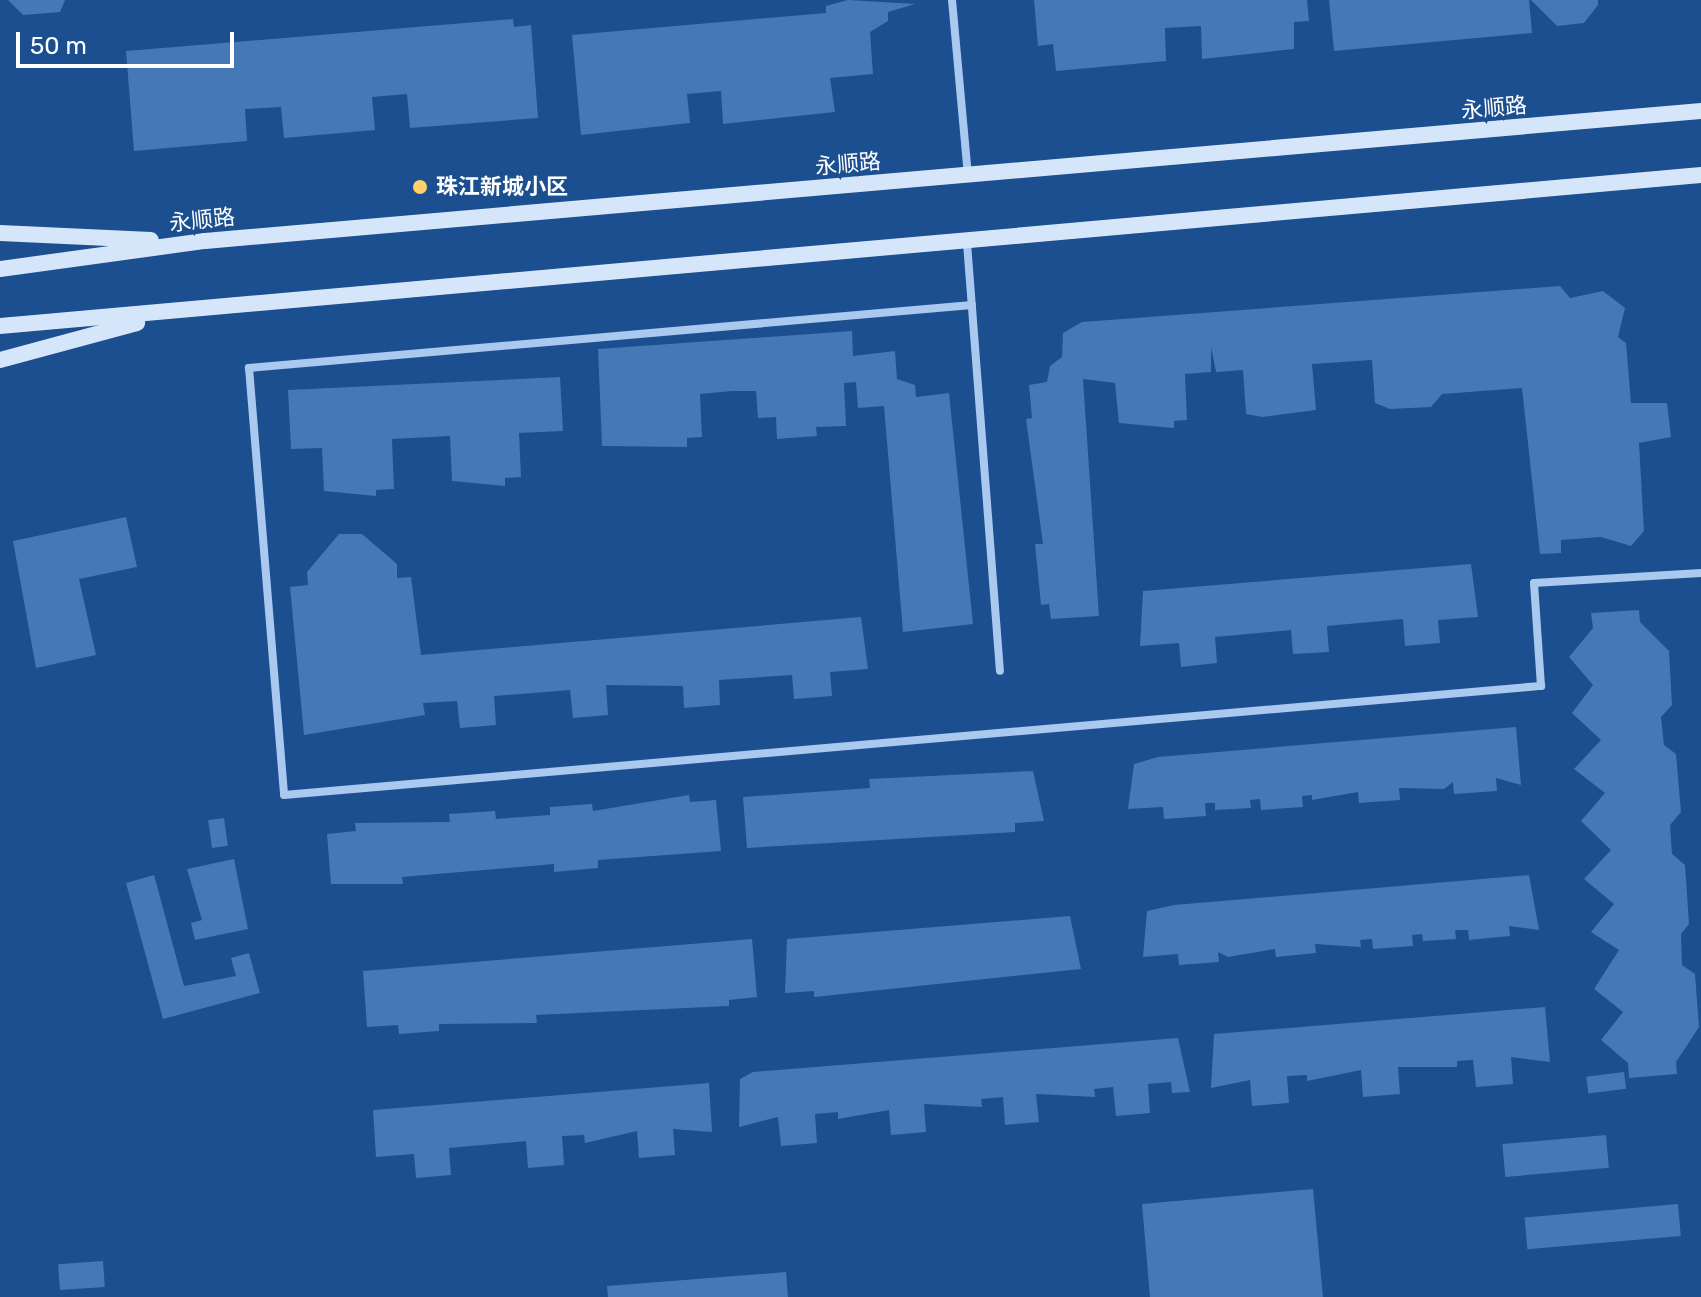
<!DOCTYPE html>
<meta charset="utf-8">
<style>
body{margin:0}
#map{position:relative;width:1701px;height:1297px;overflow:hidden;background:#1b4f8f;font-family:Rubik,"Noto Sans SC",sans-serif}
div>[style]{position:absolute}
.building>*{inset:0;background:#4478b7;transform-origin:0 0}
.street>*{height:8px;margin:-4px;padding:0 4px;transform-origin:4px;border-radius:4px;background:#a9c9ee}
.secondary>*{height:16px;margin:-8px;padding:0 8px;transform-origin:8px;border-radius:8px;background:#d6e6fa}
.dots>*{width:22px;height:22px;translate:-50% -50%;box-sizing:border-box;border:4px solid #1b4f8f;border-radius:50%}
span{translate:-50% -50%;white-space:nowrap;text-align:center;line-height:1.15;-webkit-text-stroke:6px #1b4f8f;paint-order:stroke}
.street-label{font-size:22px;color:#fff}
.poi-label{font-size:22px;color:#fff;font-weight:700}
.left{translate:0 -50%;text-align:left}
.scale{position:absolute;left:16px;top:32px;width:218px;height:36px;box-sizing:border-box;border:4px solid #fff;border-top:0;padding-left:10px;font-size:24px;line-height:28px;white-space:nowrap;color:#fff;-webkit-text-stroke:6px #1b4f8f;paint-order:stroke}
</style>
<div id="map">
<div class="building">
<i style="clip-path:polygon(8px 0,65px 0,60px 12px,23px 15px)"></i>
<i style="clip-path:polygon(848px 0,915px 4px,888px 12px,888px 21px,870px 32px,873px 74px,830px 78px,835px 112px,723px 124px,721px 91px,687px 94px,690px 123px,581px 135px,572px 35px,826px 13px,826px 6px)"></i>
<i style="clip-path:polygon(1034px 0,1307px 0,1309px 21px,1294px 22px,1294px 49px,1202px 59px,1201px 26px,1165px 28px,1166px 61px,1056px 71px,1053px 44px,1038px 46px)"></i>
<i style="clip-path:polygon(1329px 0,1529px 0,1532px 33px,1334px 51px)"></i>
<i style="clip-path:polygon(1531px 0,1598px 0,1598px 5px,1584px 23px,1557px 26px)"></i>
<i style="clip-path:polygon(513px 19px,514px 27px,531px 25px,538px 118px,410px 128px,407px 94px,372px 97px,375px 130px,284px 138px,281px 107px,245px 109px,247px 141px,134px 151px,126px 51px)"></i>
<i style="clip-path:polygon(1560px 286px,1570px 298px,1603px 291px,1625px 308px,1618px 337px,1626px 343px,1631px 403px,1667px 403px,1671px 437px,1639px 443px,1644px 531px,1631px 546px,1601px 537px,1561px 540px,1561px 553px,1540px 554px,1522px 388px,1442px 394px,1431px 407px,1390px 409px,1375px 403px,1372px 360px,1312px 364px,1316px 410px,1262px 417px,1246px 414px,1243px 370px,1216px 372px,1211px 347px,1211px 372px,1185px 374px,1187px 420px,1174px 421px,1174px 428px,1119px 423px,1115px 383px,1083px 379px,1099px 616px,1051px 619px,1049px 604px,1041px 605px,1035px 544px,1043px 544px,1026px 419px,1032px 418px,1029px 385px,1047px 382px,1050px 366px,1062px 357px,1063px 333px,1082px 322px)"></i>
<i style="clip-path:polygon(852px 331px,853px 356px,895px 351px,897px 379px,915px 385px,916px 397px,949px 393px,973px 624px,903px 632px,884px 406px,858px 408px,856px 382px,844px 383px,846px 426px,816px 427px,817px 436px,777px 439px,776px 417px,758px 418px,756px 391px,732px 391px,700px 394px,702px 437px,687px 438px,687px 447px,602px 446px,598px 349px)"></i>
<i style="clip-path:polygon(560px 377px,563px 431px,519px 433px,521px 477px,505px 478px,505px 486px,452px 481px,450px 436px,392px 439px,394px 489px,376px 490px,376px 496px,324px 491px,322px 448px,291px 449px,288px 390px)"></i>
<i style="clip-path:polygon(126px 517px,137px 567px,79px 579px,96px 655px,36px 668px,13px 541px)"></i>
<i style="clip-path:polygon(339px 534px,362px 534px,397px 564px,397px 578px,411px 577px,421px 655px,861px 617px,868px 669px,830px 672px,832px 696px,794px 699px,792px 675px,719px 680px,720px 705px,684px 708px,683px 686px,606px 685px,608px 715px,573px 718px,570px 690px,494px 696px,496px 725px,460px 728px,457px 701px,423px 703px,425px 715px,304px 735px,290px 587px,308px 585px,307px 572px)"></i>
<i style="clip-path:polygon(1471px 564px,1478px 617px,1438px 620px,1440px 643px,1405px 646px,1403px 619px,1327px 626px,1329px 652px,1293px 654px,1291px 630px,1215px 637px,1217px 663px,1181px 667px,1179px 643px,1140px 646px,1143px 591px)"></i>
<i style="clip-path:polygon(1639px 610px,1640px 622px,1669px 651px,1672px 705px,1661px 717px,1664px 745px,1676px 754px,1681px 812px,1670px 825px,1672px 854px,1685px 865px,1689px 924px,1681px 934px,1682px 965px,1695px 974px,1699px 1027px,1676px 1062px,1677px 1074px,1629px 1078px,1628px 1063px,1601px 1040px,1623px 1012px,1594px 989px,1619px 950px,1591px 932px,1614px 904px,1584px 879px,1611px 850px,1581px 821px,1605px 793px,1574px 769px,1601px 740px,1572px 713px,1593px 685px,1569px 657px,1593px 628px,1591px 613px)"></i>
<i style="clip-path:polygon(1516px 727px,1521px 785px,1496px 778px,1497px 791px,1454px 794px,1453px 782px,1444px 789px,1399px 788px,1400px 800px,1359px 803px,1358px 792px,1312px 800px,1312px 795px,1302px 796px,1303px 807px,1261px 810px,1260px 799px,1250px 800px,1251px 808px,1215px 810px,1215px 803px,1205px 803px,1206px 816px,1164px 819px,1163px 807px,1128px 809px,1134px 764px,1158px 757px)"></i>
<i style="clip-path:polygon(1033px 771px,1044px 821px,1015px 823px,1015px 832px,747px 848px,743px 797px,870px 788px,869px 779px)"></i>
<i style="clip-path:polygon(689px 795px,690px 802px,716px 800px,721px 851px,598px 860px,598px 868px,554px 872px,554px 864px,402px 877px,403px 884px,331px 884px,327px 834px,356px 831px,355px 823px,450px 822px,449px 814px,495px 811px,496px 819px,550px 815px,550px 807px,592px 804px,593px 811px)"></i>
<i style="left:224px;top:818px;width:28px;height:16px;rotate:82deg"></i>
<i style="clip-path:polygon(234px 859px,248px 929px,195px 940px,191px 923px,202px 920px,187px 869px)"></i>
<i style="clip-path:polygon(154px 875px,184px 986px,236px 976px,231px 958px,249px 953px,260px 993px,163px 1019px,126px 883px)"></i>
<i style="clip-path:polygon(1529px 875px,1539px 930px,1509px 926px,1510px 936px,1469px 940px,1468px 930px,1455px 930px,1456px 939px,1423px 941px,1422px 934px,1412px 935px,1413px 946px,1373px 949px,1372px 939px,1360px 940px,1361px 947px,1315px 944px,1316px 953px,1276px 957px,1275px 949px,1228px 957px,1218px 952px,1219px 962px,1179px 965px,1178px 954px,1143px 957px,1147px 911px,1174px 905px)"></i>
<i style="clip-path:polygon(1070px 916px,1081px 969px,814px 997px,814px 991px,785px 993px,787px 939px)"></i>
<i style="clip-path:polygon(752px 939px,757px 997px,729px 1000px,729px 1006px,536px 1015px,537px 1023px,439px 1024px,439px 1031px,399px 1034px,398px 1025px,367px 1027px,363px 971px)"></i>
<i style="clip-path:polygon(1545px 1007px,1550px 1062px,1511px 1057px,1513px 1084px,1476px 1087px,1473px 1060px,1457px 1061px,1457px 1067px,1398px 1067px,1400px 1094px,1363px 1097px,1361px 1070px,1307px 1081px,1307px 1075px,1287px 1076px,1289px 1103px,1252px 1106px,1250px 1080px,1211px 1088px,1214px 1034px)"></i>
<i style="clip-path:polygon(1178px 1038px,1190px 1092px,1172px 1093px,1171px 1082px,1148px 1084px,1150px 1113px,1116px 1116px,1113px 1087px,1094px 1089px,1095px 1097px,1036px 1094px,1039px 1122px,1005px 1125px,1003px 1097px,981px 1099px,982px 1107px,924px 1104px,926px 1132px,891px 1135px,889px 1110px,838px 1119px,838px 1112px,815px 1114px,817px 1143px,781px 1146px,778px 1117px,739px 1127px,740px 1079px,753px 1072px)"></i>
<i style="left:1624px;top:1072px;width:17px;height:38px;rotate:83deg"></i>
<i style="clip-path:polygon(709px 1083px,712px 1132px,673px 1129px,675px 1155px,639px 1158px,637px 1131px,585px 1143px,584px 1135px,562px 1136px,564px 1165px,528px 1168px,526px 1141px,449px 1148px,451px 1175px,416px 1178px,414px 1154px,376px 1157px,373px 1110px)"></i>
<i style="left:1606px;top:1135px;width:33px;height:104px;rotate:85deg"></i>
<i style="clip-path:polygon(1313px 1189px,1323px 1297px,1150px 1297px,1142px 1204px)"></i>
<i style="left:1678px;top:1204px;width:32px;height:154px;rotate:85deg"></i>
<i style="left:103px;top:1261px;width:26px;height:45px;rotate:86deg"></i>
<i style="clip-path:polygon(786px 1272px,788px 1297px,608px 1297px,607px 1286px)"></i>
</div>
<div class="street">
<i style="left:952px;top:0;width:176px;rotate:84.8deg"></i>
<i style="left:967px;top:243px;width:429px;rotate:85.6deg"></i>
<i style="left:972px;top:305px;width:726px;rotate:175.02deg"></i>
<i style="left:249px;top:368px;width:428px;rotate:85.3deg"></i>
<i style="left:284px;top:795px;width:1262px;rotate:-4.96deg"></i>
<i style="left:1541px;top:686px;width:103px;rotate:-93.9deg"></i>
<i style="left:1534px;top:583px;width:167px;rotate:-3.4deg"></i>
</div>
<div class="secondary">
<i style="left:0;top:233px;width:151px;rotate:2.7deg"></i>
<i style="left:0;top:269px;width:207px;rotate:-7.8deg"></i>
<i style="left:205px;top:241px;width:1502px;rotate:-4.97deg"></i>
<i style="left:0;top:326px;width:1708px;rotate:-5.07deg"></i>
<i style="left:0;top:360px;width:142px;rotate:-15.1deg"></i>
</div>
<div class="dots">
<i style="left:420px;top:187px;background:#ffd166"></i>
</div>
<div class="street-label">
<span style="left:1494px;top:108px;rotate:-5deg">永顺路</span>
<span style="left:848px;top:164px;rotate:-5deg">永顺路</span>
<span style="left:202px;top:220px;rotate:-6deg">永顺路</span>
</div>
<div class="poi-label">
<span class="left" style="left:436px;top:187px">珠江新城小区</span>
</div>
<div class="scale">50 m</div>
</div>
